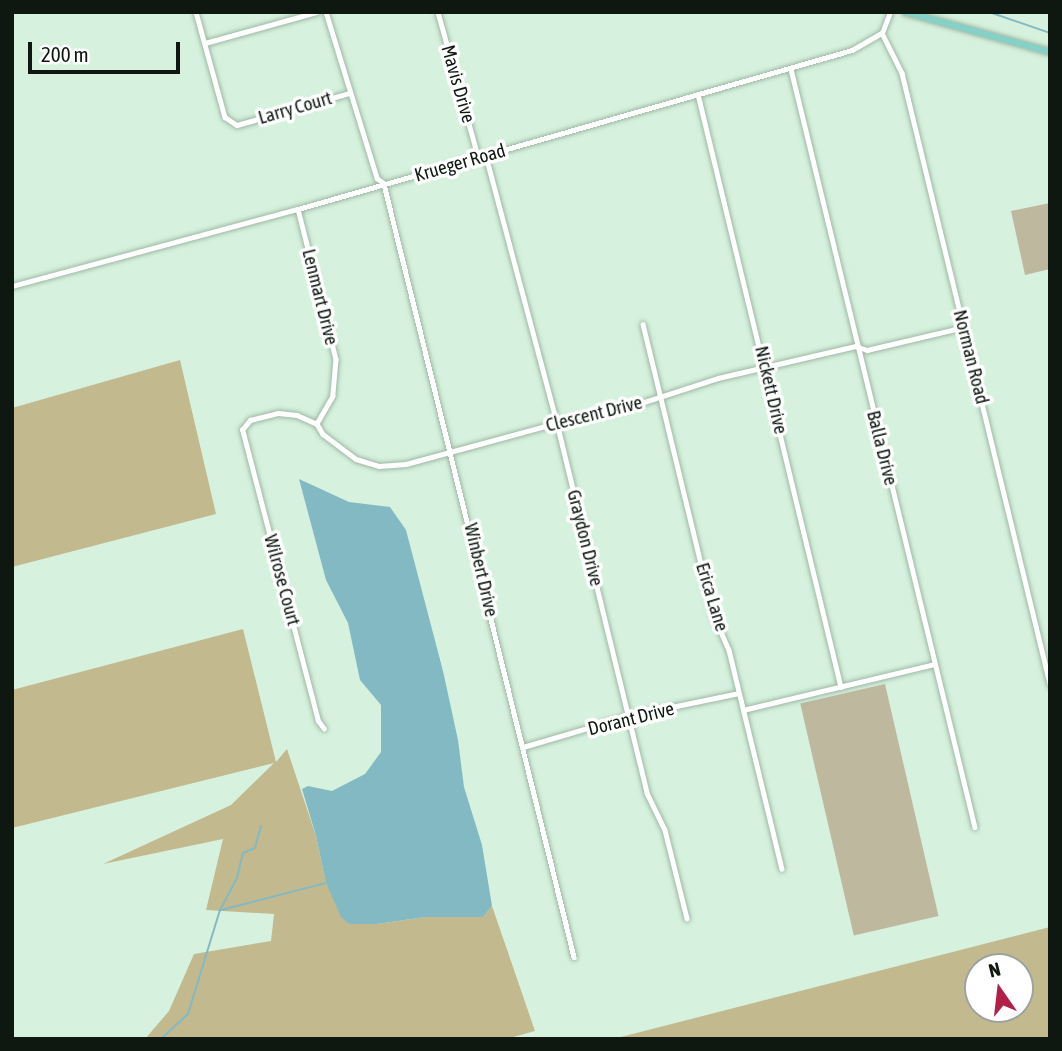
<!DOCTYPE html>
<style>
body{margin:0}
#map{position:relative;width:1062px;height:1051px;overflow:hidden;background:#d6f2de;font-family:"Asap Condensed",sans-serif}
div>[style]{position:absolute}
.green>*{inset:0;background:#beb89e;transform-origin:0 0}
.forest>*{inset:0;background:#c2b98f}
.water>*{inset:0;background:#83b9c2}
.stream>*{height:2px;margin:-1px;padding:0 1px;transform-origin:1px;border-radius:1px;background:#83b9c2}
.roads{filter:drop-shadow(0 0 2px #9fb8a5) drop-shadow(0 0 2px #9fb8a5)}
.minor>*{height:4.5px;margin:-2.25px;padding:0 2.25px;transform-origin:2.25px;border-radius:2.25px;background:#fff}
.primary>*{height:6px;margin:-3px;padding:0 3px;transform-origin:3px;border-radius:3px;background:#85d1c7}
span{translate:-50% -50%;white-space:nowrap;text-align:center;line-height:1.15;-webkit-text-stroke:7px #fff;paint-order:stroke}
.street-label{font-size:19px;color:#0e1811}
.frame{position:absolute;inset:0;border:14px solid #0e1811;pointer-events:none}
.north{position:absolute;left:964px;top:953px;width:70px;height:70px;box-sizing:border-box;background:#fff;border:2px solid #9fa3a0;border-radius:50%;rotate:346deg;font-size:19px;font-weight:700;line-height:28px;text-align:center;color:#0e1811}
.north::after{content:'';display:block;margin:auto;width:24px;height:32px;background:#b22047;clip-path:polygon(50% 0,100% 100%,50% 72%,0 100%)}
.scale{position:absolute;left:28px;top:42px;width:152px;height:32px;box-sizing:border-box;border:4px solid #0e1811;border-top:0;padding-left:9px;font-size:21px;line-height:24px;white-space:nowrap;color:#0e1811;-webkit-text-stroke:5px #fff;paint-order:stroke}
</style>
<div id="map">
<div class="green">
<i style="clip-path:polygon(1050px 203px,1050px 269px,1025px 275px,1011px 211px)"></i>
<i style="left:885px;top:684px;width:238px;height:87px;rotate:77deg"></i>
</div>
<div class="forest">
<i style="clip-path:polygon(180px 360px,216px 514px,12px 567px,12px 408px)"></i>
<i style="clip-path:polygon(243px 629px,276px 762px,287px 749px,316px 836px,326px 883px,349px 924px,377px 924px,425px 917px,483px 917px,492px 906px,535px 1031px,506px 1039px,145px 1039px,169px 1011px,194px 954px,271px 941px,274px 914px,206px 910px,223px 839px,103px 864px,231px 805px,274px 763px,12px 828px,12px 690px)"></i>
<i style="clip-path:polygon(evenodd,1050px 927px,1050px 1039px,613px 1039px,1050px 927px,978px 967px,1020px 967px,1020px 1009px,978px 1009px,978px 967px)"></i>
</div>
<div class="water">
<i style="clip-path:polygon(299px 479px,349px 502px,390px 507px,406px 530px,443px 671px,458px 740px,464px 787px,482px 845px,492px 906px,483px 917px,425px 917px,377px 924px,349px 924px,341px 917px,326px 883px,316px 836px,302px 789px,308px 786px,332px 791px,365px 774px,381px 752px,381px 705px,360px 680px,348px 623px,326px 580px)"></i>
</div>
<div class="stream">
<i style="left:989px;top:12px;width:65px;rotate:19deg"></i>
<i style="left:221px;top:910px;width:108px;rotate:-14.4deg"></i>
<i style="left:161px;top:1039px;width:37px;rotate:-43deg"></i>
<i style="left:188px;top:1014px;width:109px;rotate:-72.9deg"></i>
<i style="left:220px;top:910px;width:36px;rotate:-62deg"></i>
<i style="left:237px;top:878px;width:26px;rotate:-77deg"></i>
<i style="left:243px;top:853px;width:13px;rotate:-23deg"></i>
<i style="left:255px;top:848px;width:23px;rotate:-75deg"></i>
</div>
<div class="roads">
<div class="minor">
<i style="left:196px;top:12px;width:109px;rotate:74.6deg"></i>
<i style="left:225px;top:117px;width:14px;rotate:34deg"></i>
<i style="left:237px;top:125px;width:116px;rotate:-15.9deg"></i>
<i style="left:326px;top:12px;width:174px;rotate:72.9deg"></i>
<i style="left:377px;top:178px;width:10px;rotate:37deg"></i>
<i style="left:438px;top:12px;width:149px;rotate:74.5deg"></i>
<i style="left:882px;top:33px;width:45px;rotate:63.4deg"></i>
<i style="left:902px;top:73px;width:629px;rotate:76.38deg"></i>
<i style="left:205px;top:43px;width:116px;rotate:-15.5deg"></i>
<i style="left:791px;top:69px;width:780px;rotate:76.36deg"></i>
<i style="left:698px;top:94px;width:610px;rotate:76.44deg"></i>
<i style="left:486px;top:156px;width:276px;rotate:75.1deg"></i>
<i style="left:557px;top:423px;width:381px;rotate:76.3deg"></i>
<i style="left:647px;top:793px;width:41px;rotate:64.1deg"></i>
<i style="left:665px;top:830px;width:91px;rotate:76deg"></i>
<i style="left:384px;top:184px;width:796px;rotate:76.19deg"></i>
<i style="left:298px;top:209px;width:155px;rotate:75.8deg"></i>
<i style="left:336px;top:359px;width:37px;rotate:95deg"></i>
<i style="left:333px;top:396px;width:32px;rotate:120deg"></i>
<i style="left:12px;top:286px;width:296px;rotate:-15.1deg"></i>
<i style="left:298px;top:209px;width:576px;rotate:-16.01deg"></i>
<i style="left:852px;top:50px;width:34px;rotate:-30deg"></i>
<i style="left:882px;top:33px;width:22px;rotate:-69deg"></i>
<i style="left:643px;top:324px;width:298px;rotate:76.4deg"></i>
<i style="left:713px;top:614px;width:39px;rotate:66deg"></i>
<i style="left:729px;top:650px;width:225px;rotate:76.4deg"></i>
<i style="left:743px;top:710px;width:197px;rotate:-13.5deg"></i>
<i style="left:324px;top:729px;width:10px;rotate:-127deg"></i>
<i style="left:318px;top:721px;width:301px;rotate:-104.6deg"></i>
<i style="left:242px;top:430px;width:13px;rotate:-51deg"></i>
<i style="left:250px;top:420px;width:29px;rotate:-14deg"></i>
<i style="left:278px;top:413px;width:19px;rotate:6deg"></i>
<i style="left:297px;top:415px;width:22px;rotate:24deg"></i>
<i style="left:317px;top:424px;width:12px;rotate:59deg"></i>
<i style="left:323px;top:434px;width:41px;rotate:37.1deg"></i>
<i style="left:356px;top:459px;width:24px;rotate:17deg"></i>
<i style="left:379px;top:466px;width:27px;rotate:-4deg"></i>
<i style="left:406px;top:464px;width:156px;rotate:-15.2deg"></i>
<i style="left:557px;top:423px;width:67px;rotate:-12deg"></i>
<i style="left:623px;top:409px;width:100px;rotate:-18.1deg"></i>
<i style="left:718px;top:378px;width:142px;rotate:-13.1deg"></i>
<i style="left:856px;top:346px;width:12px;rotate:20deg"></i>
<i style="left:867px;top:350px;width:100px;rotate:-13.3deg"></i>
<i style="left:523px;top:747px;width:109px;rotate:-16.4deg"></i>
<i style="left:628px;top:716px;width:113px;rotate:-11.7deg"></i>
</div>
<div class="primary">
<i style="left:905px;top:12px;width:150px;rotate:15.4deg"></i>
</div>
</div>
<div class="street-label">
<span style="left:458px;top:84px;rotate:74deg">Mavis Drive</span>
<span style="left:295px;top:108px;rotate:-16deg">Larry Court</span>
<span style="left:460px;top:163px;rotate:-16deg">Krueger Road</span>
<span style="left:320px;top:297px;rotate:76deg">Lenmart Drive</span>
<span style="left:971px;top:357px;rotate:76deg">Norman Road</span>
<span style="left:771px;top:390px;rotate:77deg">Nickett Drive</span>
<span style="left:594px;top:414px;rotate:-14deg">Clescent Drive</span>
<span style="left:882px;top:448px;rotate:76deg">Balla Drive</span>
<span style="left:585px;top:538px;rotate:76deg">Graydon Drive</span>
<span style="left:481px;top:570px;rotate:77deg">Winbert Drive</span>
<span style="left:282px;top:580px;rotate:75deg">Wilrose Court</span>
<span style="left:712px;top:597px;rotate:73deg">Erica Lane</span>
<span style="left:631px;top:719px;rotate:-14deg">Dorant Drive</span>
</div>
<div class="frame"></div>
<div class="north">N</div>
<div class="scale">200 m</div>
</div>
